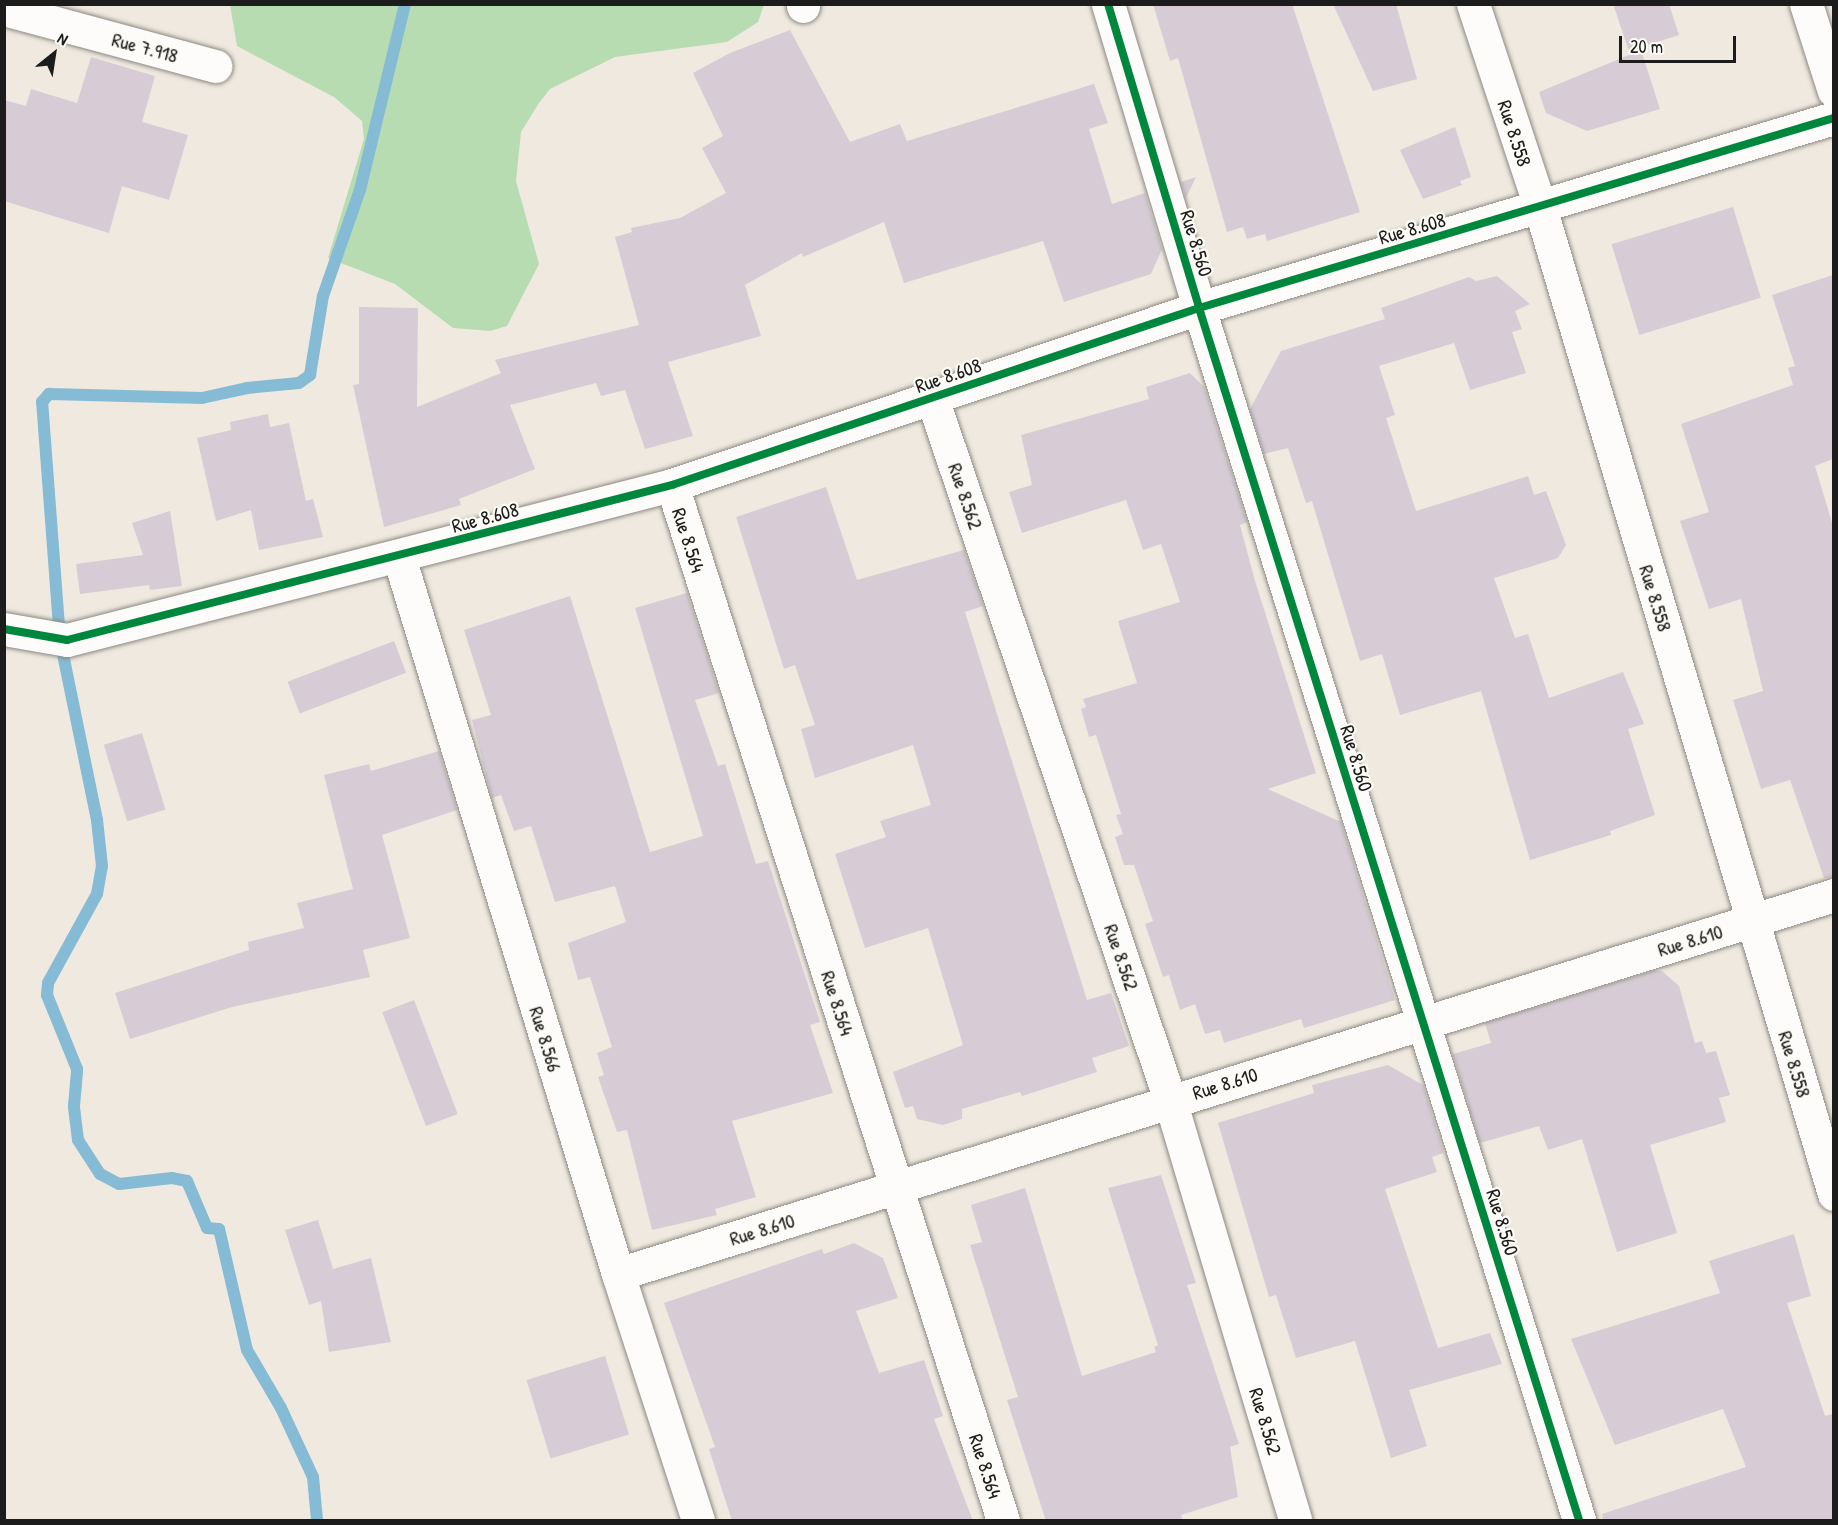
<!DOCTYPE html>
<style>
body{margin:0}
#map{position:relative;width:1838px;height:1525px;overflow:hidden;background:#f0e9df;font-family:"Patrick Hand",sans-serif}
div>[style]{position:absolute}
.green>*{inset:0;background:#b8dcb1}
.stream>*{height:12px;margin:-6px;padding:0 6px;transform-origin:6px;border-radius:6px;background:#85bbd5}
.building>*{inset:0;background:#d7ccd5;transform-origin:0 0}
.roads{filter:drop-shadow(0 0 2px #8c8984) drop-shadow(0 0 2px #8c8984)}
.minor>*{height:33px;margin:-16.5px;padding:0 16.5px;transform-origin:16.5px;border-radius:16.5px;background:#fdfcfa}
.cycleway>*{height:8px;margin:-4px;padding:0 4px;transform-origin:4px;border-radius:4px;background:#00873e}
span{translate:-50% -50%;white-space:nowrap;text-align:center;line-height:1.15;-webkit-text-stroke:4.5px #fdfcf7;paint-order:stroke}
.street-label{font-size:20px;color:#1c1c1c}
.frame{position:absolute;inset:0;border:6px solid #1c1c1c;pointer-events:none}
.north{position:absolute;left:24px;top:24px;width:60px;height:60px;-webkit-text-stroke:4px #fdfcf7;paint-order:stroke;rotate:30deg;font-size:16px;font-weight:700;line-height:24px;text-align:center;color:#1c1c1c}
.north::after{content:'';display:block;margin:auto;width:21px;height:27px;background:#1c1c1c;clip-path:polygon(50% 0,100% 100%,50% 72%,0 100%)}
.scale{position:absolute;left:1619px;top:36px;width:117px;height:27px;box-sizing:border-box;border:3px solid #1c1c1c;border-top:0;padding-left:8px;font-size:18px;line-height:21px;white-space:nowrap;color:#1c1c1c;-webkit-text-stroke:4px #fdfcf7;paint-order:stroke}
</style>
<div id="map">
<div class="green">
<i style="clip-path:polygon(230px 5px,230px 4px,764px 5px,758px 22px,727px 42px,615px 57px,550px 89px,539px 103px,521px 132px,516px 181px,539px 264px,507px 326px,490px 331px,453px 328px,395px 284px,328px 258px,364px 139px,362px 121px,334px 97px,237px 46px)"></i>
</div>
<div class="stream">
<i style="left:317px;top:1520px;width:43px;rotate:-95.3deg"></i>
<i style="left:313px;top:1477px;width:76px;rotate:-114.9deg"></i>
<i style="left:281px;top:1408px;width:67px;rotate:-120.4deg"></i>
<i style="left:247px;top:1350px;width:124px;rotate:-103deg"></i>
<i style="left:219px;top:1229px;width:12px;rotate:-175deg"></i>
<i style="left:207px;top:1228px;width:51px;rotate:-113.1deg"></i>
<i style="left:187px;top:1181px;width:15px;rotate:-169deg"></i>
<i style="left:172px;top:1178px;width:53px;rotate:173.5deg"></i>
<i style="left:119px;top:1184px;width:21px;rotate:-152deg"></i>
<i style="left:100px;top:1174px;width:40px;rotate:-122.9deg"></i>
<i style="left:78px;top:1140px;width:34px;rotate:-97deg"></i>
<i style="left:74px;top:1106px;width:37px;rotate:-85deg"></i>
<i style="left:77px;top:1069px;width:80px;rotate:-112.1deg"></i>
<i style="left:47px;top:995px;width:12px;rotate:-85deg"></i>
<i style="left:48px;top:983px;width:102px;rotate:-61.2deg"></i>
<i style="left:97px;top:894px;width:28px;rotate:-80deg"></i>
<i style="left:102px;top:866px;width:46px;rotate:-96.2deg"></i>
<i style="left:97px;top:820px;width:184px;rotate:-101.6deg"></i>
<i style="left:60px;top:640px;width:239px;rotate:-94.3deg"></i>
<i style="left:42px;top:402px;width:11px;rotate:-49deg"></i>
<i style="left:49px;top:394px;width:153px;rotate:1.5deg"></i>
<i style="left:202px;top:398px;width:46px;rotate:-12.5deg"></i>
<i style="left:247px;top:388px;width:52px;rotate:-5.5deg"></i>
<i style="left:299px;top:383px;width:14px;rotate:-36deg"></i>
<i style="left:310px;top:375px;width:80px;rotate:-80.7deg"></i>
<i style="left:323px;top:296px;width:112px;rotate:-70.8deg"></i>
<i style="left:360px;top:190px;width:191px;rotate:-76.4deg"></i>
</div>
<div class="building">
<i style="clip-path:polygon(1153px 4px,1292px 4px,1360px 212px,1267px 241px,1265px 234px,1247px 239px,1243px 227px,1227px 232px,1178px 58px,1170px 61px)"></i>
<i style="clip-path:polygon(1333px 4px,1396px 4px,1417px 79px,1373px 91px)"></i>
<i style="clip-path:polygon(1613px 4px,1669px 4px,1679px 35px,1629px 51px)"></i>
<i style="clip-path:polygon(790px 30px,850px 142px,900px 124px,907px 141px,1094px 84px,1108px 123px,1089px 129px,1112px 204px,1145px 193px,1162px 249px,1151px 274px,1064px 302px,1043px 241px,904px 283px,884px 222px,803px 257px,802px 253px,745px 285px,761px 336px,668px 362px,693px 436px,645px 449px,625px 390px,601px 396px,596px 383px,510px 405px,535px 469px,459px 499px,461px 505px,384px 527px,353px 385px,359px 384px,359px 307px,418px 308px,417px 407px,501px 373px,495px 360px,639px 325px,615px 237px,632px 232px,631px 228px,680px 218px,726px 193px,702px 148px,723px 136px,693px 73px,730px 53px)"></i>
<i style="clip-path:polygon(1641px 50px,1660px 109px,1587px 131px,1546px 113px,1539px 92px)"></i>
<i style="clip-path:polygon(91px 57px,155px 76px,142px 122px,188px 135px,169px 200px,122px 186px,109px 233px,4px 201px,4px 100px,26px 106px,31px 89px,77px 103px)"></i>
<i style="clip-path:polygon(1455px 127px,1471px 177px,1460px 181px,1462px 185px,1423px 199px,1400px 150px)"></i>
<i style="clip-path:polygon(1196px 177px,1186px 198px,1181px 182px)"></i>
<i style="left:1733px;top:207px;width:95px;height:127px;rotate:73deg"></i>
<i style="clip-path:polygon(1833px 275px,1833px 459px,1815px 466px,1833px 526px,1833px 877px,1824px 878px,1790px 780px,1761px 789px,1733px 700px,1763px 691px,1741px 599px,1709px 609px,1680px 521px,1709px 512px,1681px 424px,1793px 385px,1788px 368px,1795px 366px,1772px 295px)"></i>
<i style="clip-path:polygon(1497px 276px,1530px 304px,1515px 311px,1522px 329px,1512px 332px,1526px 373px,1470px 390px,1454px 343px,1379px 366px,1395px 415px,1386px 418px,1416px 511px,1528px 476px,1534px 495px,1546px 491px,1566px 545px,1558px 558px,1494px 578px,1515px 638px,1528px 634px,1549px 698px,1623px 672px,1644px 724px,1628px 729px,1655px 815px,1610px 831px,1611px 835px,1530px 860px,1481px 691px,1400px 715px,1382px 654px,1360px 661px,1312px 501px,1306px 503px,1288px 448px,1264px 454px,1250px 409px,1281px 351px,1385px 319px,1381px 308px,1469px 277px,1476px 281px)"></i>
<i style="clip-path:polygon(1190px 373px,1204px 387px,1247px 522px,1240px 525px,1255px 581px,1316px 773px,1268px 789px,1341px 822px,1395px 1000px,1304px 1028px,1301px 1019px,1224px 1043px,1220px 1030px,1205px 1034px,1195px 1004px,1180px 1010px,1169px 975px,1163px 977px,1145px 924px,1153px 921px,1134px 865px,1124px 865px,1115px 837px,1123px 834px,1116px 815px,1121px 814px,1096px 735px,1089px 737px,1081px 709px,1086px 707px,1083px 699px,1137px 683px,1118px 621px,1180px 602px,1161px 544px,1143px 550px,1126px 500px,1022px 533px,1009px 492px,1032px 485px,1021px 435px,1149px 399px,1146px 387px)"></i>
<i style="clip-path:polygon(268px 414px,270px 427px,289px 423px,306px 501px,313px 499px,323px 537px,259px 550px,251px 510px,216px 521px,197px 438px,231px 430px,230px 422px)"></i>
<i style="clip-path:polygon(826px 487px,857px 580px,964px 550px,983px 606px,965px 612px,1087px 1000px,1111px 993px,1129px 1046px,1092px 1058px,1097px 1072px,1022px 1096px,1020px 1092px,962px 1109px,962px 1119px,943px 1125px,917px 1119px,913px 1106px,905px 1108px,893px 1072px,963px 1045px,928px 928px,865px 948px,835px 854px,886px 837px,880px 821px,931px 805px,913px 745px,815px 778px,801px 729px,815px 725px,795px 665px,784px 669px,736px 517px)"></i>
<i style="clip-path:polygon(170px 511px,182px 586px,150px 590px,149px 585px,80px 594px,76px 564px,143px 555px,132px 523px)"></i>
<i style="clip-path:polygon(687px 593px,719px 693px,695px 700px,718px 766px,725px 764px,756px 864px,768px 861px,820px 1022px,810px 1025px,833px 1093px,732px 1121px,756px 1197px,715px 1209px,717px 1215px,652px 1230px,627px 1130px,617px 1132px,598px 1077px,604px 1075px,597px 1053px,612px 1047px,590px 977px,578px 980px,568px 943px,626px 922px,615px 886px,555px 902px,531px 826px,514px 831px,501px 795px,492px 798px,472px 720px,491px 715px,464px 630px,570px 596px,650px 852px,703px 836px,635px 608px)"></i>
<i style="left:394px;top:641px;width:34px;height:114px;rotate:69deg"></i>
<i style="left:142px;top:733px;width:80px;height:40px;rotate:73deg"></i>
<i style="clip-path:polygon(439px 751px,457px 810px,382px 835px,410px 938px,363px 950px,370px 977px,232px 1007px,130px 1039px,115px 993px,249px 950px,248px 942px,304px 928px,297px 903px,353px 889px,324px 775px,369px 764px,371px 771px)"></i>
<i style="clip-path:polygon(1653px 971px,1662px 971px,1679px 986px,1695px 1043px,1702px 1041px,1706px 1053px,1716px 1051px,1730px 1095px,1719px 1098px,1726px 1122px,1650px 1145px,1677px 1233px,1617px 1252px,1582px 1139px,1548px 1150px,1539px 1126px,1480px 1143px,1453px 1054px,1491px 1043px,1485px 1023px)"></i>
<i style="left:414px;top:1000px;width:122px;height:34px;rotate:69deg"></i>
<i style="clip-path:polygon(1388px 1065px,1423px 1085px,1444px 1153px,1432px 1157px,1437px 1172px,1385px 1189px,1438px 1348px,1490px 1333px,1502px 1364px,1409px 1390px,1427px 1446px,1391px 1458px,1355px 1341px,1296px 1358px,1276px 1295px,1269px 1297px,1218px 1123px,1314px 1093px,1312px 1085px)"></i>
<i style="clip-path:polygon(1161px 1175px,1196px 1283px,1187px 1285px,1239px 1444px,1230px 1447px,1238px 1497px,1181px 1515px,1183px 1521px,1046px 1521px,1007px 1400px,1018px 1397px,970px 1245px,982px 1242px,971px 1205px,1025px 1188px,1082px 1376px,1156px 1352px,1154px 1347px,1158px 1345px,1108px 1188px)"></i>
<i style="clip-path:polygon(318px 1220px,333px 1269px,371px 1258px,391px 1342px,329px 1352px,321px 1301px,309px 1305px,285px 1230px)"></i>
<i style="clip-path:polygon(1794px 1234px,1811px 1296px,1787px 1303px,1825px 1416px,1833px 1414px,1833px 1521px,1603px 1521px,1602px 1514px,1746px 1467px,1723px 1409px,1615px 1445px,1571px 1339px,1720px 1293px,1709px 1261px)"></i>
<i style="clip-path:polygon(854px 1243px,883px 1258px,898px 1298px,856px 1311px,879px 1373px,924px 1360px,943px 1416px,934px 1419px,973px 1521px,732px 1521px,709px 1449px,715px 1447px,664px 1303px,822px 1249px,824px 1254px)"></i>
<i style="left:605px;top:1356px;width:82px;height:82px;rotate:73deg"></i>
</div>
<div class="roads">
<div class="minor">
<i style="left:803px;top:4px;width:2px;rotate:90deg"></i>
<i style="left:1108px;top:4px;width:317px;rotate:73.3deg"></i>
<i style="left:1199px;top:308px;width:1270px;rotate:72.59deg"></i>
<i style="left:1473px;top:4px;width:214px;rotate:71.7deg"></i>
<i style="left:1540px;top:207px;width:1030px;rotate:73.41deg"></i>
<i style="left:1806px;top:4px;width:91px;rotate:72.2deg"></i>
<i style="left:4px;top:9px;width:219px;rotate:15.1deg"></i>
<i style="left:932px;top:398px;width:741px;rotate:71.27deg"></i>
<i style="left:1170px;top:1100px;width:438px;rotate:73.4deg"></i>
<i style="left:672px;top:485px;width:1087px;rotate:72.27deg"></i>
<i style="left:399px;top:557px;width:750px;rotate:73.02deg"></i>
<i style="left:618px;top:1274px;width:259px;rotate:72deg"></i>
<i style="left:4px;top:629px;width:64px;rotate:9.9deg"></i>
<i style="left:67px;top:640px;width:625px;rotate:-14.37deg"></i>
<i style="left:672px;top:485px;width:556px;rotate:-18.57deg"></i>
<i style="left:1199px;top:308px;width:663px;rotate:-16.66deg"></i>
<i style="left:618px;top:1274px;width:1274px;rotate:-17.31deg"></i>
</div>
</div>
<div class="cycleway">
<i style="left:1108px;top:4px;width:317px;rotate:73.3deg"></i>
<i style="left:1199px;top:308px;width:1270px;rotate:72.59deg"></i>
<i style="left:4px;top:629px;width:64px;rotate:9.9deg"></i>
<i style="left:67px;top:640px;width:625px;rotate:-14.37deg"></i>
<i style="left:672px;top:485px;width:556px;rotate:-18.57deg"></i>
<i style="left:1199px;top:308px;width:663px;rotate:-16.66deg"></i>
</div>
<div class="street-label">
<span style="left:145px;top:47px;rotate:15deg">Rue 7.918</span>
<span style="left:1515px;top:133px;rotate:72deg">Rue 8.558</span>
<span style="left:1412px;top:228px;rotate:-16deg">Rue 8.608</span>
<span style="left:1197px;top:243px;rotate:73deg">Rue 8.560</span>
<span style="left:948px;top:375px;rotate:-19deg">Rue 8.608</span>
<span style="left:966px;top:496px;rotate:71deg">Rue 8.562</span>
<span style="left:485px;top:517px;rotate:-15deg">Rue 8.608</span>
<span style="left:689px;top:540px;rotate:72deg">Rue 8.564</span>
<span style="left:1656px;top:598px;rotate:73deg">Rue 8.558</span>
<span style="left:1357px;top:758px;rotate:73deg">Rue 8.560</span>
<span style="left:1690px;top:940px;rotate:-17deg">Rue 8.610</span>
<span style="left:1122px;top:957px;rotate:71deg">Rue 8.562</span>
<span style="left:838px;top:1003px;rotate:72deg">Rue 8.564</span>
<span style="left:546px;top:1039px;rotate:73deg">Rue 8.566</span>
<span style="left:1795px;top:1064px;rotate:73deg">Rue 8.558</span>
<span style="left:1225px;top:1083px;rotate:-17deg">Rue 8.610</span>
<span style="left:1503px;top:1222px;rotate:73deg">Rue 8.560</span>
<span style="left:762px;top:1229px;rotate:-17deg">Rue 8.610</span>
<span style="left:1266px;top:1421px;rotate:73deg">Rue 8.562</span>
<span style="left:986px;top:1466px;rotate:72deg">Rue 8.564</span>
</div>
<div class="frame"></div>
<div class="north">N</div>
<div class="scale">20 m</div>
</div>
